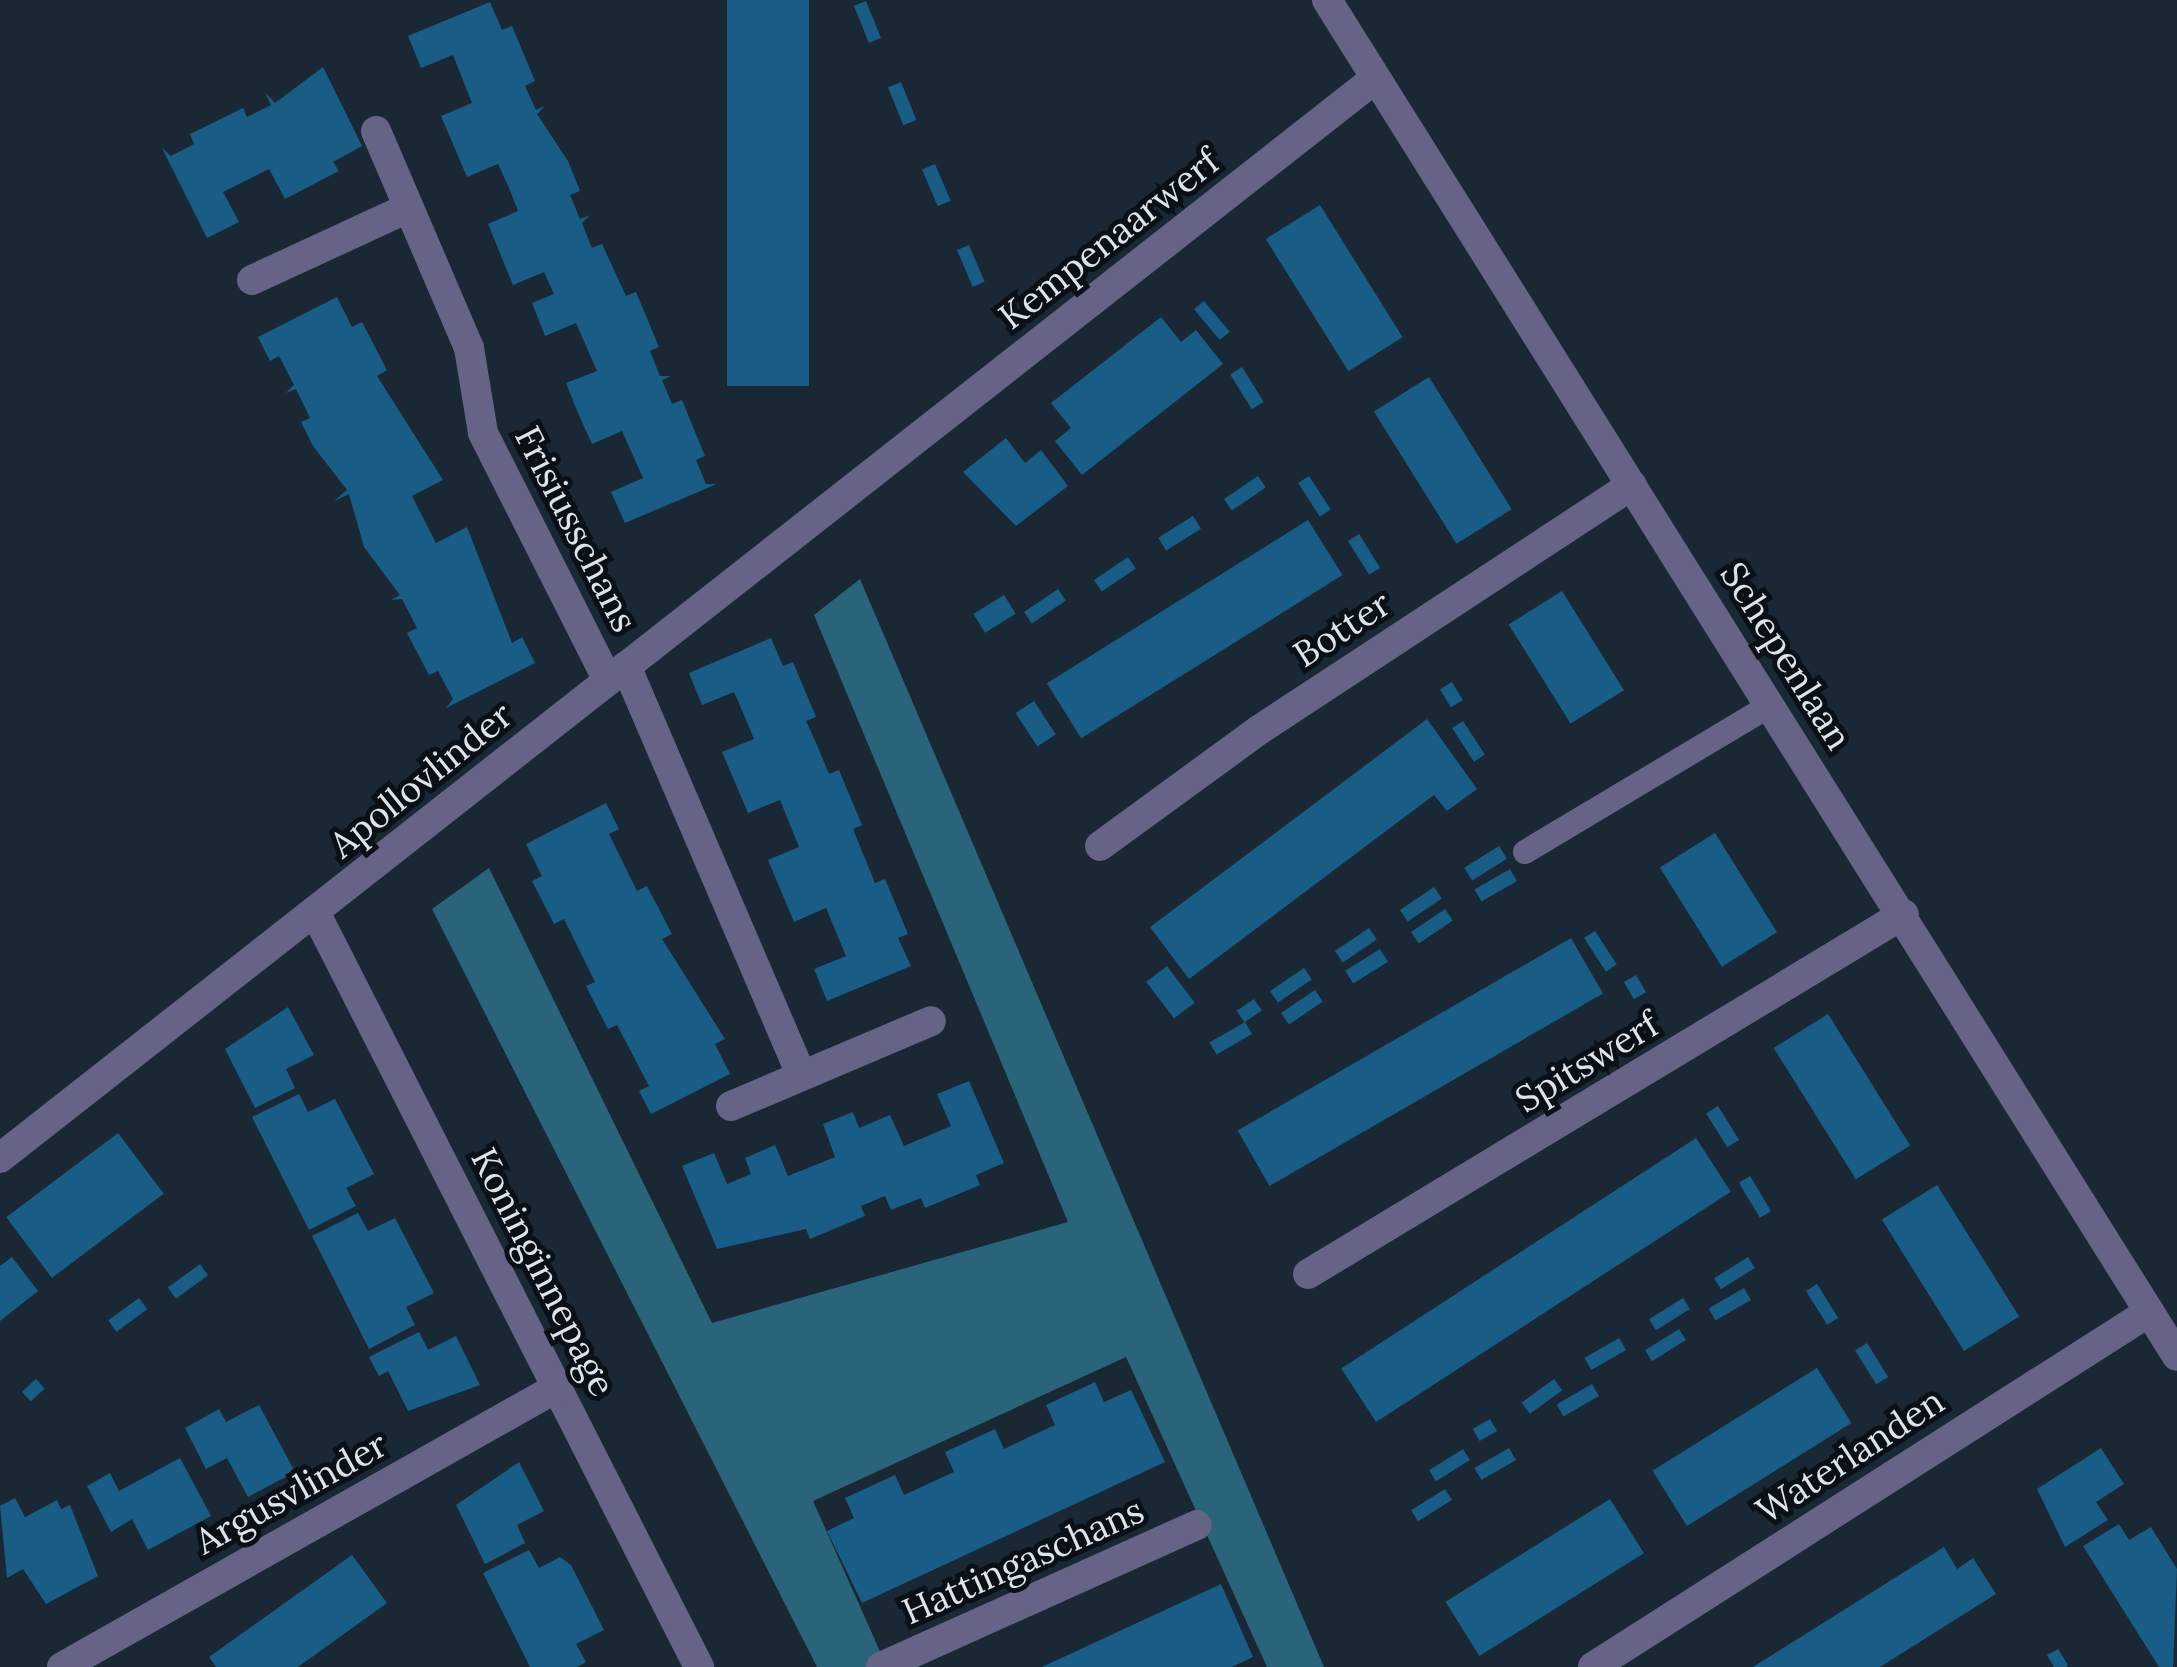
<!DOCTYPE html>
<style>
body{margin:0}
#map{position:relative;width:2177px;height:1667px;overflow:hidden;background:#192834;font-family:Lora,serif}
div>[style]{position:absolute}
.water>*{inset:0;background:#29647b}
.building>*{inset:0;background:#195c86;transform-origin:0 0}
.service>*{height:24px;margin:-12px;padding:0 12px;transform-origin:12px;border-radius:12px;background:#666486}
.minor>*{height:30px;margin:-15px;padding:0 15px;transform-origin:15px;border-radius:15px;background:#666486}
span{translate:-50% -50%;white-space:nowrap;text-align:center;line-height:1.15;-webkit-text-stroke:10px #0a1015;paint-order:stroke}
.street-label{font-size:36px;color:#dce5ed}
</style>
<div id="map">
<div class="water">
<i style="clip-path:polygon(860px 579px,1324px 1667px,1267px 1667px,1126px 1357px,813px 1501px,887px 1667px,817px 1667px,432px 909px,489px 868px,712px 1323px,1068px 1222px,814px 615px)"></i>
</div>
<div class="building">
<i style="left:727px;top:0;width:82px;height:386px"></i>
<i style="left:866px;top:1px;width:40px;height:13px;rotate:68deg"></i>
<i style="clip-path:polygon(490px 2px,502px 30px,512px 26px,535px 81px,525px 86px,536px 110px,545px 106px,537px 114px,568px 161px,580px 191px,570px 195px,580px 219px,590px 215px,582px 223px,592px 248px,602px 244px,626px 296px,636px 292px,659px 347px,650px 351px,660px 376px,671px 376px,662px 380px,672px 404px,682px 400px,705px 456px,696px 460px,706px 484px,717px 484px,625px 523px,611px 492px,643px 478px,622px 431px,592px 444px,578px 413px,566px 383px,597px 371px,576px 323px,545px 336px,532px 303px,554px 294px,544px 272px,513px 285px,488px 224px,518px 211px,509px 188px,498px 164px,467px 177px,441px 116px,472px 103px,453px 55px,421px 68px,408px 36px)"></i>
<i style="clip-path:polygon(323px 67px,362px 146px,333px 162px,339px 171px,285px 199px,269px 169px,223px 192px,239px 222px,207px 238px,162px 148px,171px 156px,194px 144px,190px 134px,243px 108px,247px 117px,271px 105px,265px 92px,275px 103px)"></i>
<i style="left:901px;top:82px;width:41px;height:14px;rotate:68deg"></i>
<i style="left:935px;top:164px;width:40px;height:14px;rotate:67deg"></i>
<i style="left:1320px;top:205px;width:156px;height:64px;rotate:58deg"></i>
<i style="left:969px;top:245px;width:40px;height:13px;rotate:67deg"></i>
<i style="clip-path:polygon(337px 297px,352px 327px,362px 322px,387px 370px,377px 376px,443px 480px,412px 496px,436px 543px,467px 527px,512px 643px,522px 637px,535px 663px,446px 708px,453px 699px,438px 671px,429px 675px,407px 633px,417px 628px,402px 599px,391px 600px,400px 595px,364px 547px,349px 494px,334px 501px,347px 490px,313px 446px,301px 422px,310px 418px,296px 389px,286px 393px,294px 385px,279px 356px,270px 361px,258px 337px)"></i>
<i style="left:1204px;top:301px;width:40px;height:13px;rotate:50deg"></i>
<i style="clip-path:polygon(1161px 317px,1181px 342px,1196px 330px,1223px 364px,1082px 475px,1055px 441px,1071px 428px,1051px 403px)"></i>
<i style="left:1242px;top:367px;width:41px;height:14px;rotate:58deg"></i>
<i style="left:1429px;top:377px;width:156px;height:65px;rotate:58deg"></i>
<i style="clip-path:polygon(1006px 438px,1025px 463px,1041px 450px,1068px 486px,1016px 526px,963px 472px)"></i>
<i style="left:1258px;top:476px;width:14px;height:41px;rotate:56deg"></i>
<i style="left:1309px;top:476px;width:40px;height:13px;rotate:57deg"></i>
<i style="left:1193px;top:516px;width:15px;height:41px;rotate:58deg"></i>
<i style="left:1308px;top:520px;width:65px;height:308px;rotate:58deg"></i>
<i style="left:1359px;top:534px;width:40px;height:13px;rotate:58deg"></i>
<i style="left:1128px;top:557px;width:14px;height:41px;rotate:56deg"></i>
<i style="left:1058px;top:589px;width:14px;height:41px;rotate:56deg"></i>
<i style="left:1562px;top:591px;width:117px;height:63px;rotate:58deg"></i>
<i style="left:1004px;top:595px;width:22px;height:36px;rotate:58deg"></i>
<i style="clip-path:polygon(771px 638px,783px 666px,793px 662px,816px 717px,806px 721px,817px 745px,829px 774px,839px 770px,862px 825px,853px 829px,875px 883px,885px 879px,908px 934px,898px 938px,911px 966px,827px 1001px,814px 969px,846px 956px,826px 908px,794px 922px,768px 860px,799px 847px,780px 800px,748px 813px,722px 752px,754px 739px,744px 715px,734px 692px,702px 705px,689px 673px)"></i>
<i style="left:1452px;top:682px;width:21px;height:14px;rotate:59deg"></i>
<i style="left:1034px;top:701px;width:40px;height:22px;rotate:57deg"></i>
<i style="clip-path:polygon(1427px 719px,1477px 789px,1447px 811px,1434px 795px,1189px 979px,1150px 927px)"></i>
<i style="left:1463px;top:721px;width:40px;height:13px;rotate:57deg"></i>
<i style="clip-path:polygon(606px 803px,619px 829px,609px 834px,637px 891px,647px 886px,672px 934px,662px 939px,725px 1039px,715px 1044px,730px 1074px,651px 1114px,639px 1091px,649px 1086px,617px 1025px,608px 1029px,598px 1010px,586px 986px,595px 982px,564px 919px,554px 924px,532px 881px,542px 876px,526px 844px)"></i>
<i style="left:1715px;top:833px;width:117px;height:65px;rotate:58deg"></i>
<i style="left:1499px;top:846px;width:15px;height:41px;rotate:58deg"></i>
<i style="left:1510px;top:869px;width:14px;height:41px;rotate:60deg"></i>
<i style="left:1434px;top:887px;width:14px;height:41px;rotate:56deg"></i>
<i style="left:1445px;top:909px;width:14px;height:41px;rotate:56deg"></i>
<i style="left:1369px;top:928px;width:14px;height:41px;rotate:56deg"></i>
<i style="left:1595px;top:931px;width:40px;height:13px;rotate:57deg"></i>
<i style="left:1571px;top:938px;width:64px;height:385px;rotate:60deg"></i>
<i style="left:1380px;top:949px;width:15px;height:41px;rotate:58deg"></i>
<i style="left:1167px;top:966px;width:46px;height:26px;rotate:53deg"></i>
<i style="left:1304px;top:968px;width:14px;height:41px;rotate:56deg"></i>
<i style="left:1636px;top:975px;width:20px;height:14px;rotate:60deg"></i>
<i style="left:1315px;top:990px;width:14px;height:41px;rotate:56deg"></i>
<i style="left:1254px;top:999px;width:14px;height:21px;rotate:56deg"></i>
<i style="clip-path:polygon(288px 1007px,314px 1055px,286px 1069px,295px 1088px,255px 1108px,225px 1049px)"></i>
<i style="left:1828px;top:1014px;width:155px;height:64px;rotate:58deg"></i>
<i style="left:1245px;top:1022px;width:14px;height:41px;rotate:60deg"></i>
<i style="clip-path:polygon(969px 1081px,1004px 1163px,976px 1175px,980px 1185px,925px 1208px,921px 1198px,891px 1210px,885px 1196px,861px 1206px,865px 1216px,810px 1239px,806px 1229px,717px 1249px,682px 1166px,714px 1153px,727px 1184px,751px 1174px,745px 1158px,775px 1145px,788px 1176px,835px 1157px,823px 1124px,853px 1112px,859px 1128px,890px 1115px,904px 1146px,951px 1126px,937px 1094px)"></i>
<i style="clip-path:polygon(299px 1094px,308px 1112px,335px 1099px,374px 1174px,346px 1188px,356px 1206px,309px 1230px,252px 1117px)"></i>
<i style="left:1718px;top:1106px;width:40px;height:14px;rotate:58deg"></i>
<i style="left:118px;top:1133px;width:76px;height:140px;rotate:53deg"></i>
<i style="left:1696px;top:1138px;width:64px;height:423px;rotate:57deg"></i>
<i style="left:1750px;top:1176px;width:41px;height:13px;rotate:59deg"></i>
<i style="left:1937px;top:1185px;width:155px;height:65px;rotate:58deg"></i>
<i style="clip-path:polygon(358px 1213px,368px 1231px,395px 1218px,434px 1293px,406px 1307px,415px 1325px,369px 1349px,312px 1236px)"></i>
<i style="clip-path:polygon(12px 1257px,38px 1291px,0 1321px,0 1266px)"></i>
<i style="left:1748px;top:1257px;width:13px;height:40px;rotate:58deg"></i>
<i style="left:200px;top:1264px;width:14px;height:40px;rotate:54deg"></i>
<i style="left:1817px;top:1284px;width:40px;height:13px;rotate:58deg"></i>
<i style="left:1744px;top:1288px;width:14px;height:41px;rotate:60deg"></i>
<i style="left:139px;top:1298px;width:14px;height:38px;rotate:54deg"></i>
<i style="left:1683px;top:1298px;width:13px;height:40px;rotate:58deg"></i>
<i style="left:1679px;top:1329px;width:13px;height:40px;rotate:58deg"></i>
<i style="clip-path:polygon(419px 1332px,428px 1350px,456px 1336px,480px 1385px,408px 1411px,388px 1371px,379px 1376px,369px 1357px)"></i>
<i style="left:1619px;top:1338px;width:14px;height:40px;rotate:60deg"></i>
<i style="left:1867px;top:1343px;width:40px;height:14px;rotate:58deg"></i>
<i style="left:1817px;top:1368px;width:65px;height:194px;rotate:58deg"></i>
<i style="left:36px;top:1379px;width:13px;height:19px;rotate:48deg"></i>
<i style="left:1554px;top:1379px;width:14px;height:40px;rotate:54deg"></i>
<i style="clip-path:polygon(1095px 1382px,1104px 1402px,1131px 1390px,1165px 1462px,862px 1603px,827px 1531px,854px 1518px,845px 1498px,895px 1475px,904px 1495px,930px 1483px,954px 1472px,945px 1452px,995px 1429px,1004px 1449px,1029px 1437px,1055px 1425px,1046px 1405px)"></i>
<i style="left:1592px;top:1384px;width:14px;height:41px;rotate:60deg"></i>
<i style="clip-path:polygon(259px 1405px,295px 1472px,248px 1497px,227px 1458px,206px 1469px,185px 1428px,219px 1409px,226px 1422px)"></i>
<i style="left:1490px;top:1419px;width:14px;height:20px;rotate:60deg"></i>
<i style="left:1509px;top:1448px;width:14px;height:40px;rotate:60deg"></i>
<i style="clip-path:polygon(2101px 1448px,2124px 1484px,2096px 1502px,2108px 1520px,2065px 1547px,2037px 1489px)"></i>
<i style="left:1463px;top:1449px;width:13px;height:40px;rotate:58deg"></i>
<i style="clip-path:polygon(180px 1458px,211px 1516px,148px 1550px,132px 1519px,111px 1532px,87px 1486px,110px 1473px,119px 1491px)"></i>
<i style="clip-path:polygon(519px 1462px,544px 1511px,517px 1525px,525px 1543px,485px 1564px,456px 1505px)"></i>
<i style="left:1445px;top:1489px;width:13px;height:40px;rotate:58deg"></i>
<i style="clip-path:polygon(15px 1498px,25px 1517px,57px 1500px,61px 1509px,70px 1505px,98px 1576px,46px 1604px,23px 1569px,7px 1578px,0 1506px)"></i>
<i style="left:1610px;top:1499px;width:64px;height:194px;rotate:58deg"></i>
<i style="clip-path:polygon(2119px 1524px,2129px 1540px,2151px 1527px,2177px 1569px,2173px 1667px,2159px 1667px,2083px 1546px)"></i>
<i style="clip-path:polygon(1944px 1547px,1957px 1569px,1973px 1558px,1996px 1594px,1880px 1667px,1753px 1667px)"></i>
<i style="clip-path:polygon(529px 1550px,539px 1568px,560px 1557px,571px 1565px,604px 1630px,576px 1644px,586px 1662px,577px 1667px,530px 1667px,483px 1573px)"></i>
<i style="clip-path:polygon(352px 1555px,387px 1603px,298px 1667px,216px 1667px,209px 1657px)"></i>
<i style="clip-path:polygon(1221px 1584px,1253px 1657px,1232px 1667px,1042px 1667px)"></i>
<i style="clip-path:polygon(2058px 1649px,2068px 1665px,2066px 1667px,2054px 1667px,2047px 1655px)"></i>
</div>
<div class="service">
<i style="left:1525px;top:852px;width:287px;rotate:-30.9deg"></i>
</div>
<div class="minor">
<i style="left:1327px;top:0;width:1600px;rotate:57.92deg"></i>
<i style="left:376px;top:131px;width:236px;rotate:66.8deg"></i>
<i style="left:469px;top:348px;width:86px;rotate:80.6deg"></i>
<i style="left:483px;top:433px;width:277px;rotate:63.2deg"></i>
<i style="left:252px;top:280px;width:172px;rotate:-24.8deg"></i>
<i style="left:626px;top:666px;width:444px;rotate:66.8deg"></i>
<i style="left:1100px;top:846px;width:197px;rotate:-36.1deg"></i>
<i style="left:1259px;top:730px;width:446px;rotate:-33.3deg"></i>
<i style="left:316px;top:914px;width:845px;rotate:63.04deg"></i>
<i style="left:731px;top:1106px;width:217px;rotate:-23deg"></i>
<i style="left:0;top:1158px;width:1749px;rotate:-38.13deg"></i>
<i style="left:1308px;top:1274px;width:696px;rotate:-31.13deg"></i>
<i style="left:62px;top:1667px;width:570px;rotate:-29.45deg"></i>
<i style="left:881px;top:1667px;width:346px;rotate:-24.2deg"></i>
<i style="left:1593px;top:1667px;width:660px;rotate:-32.56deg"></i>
</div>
<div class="street-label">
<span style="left:1109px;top:239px;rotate:-38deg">Kempenaarwerf</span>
<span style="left:576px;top:529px;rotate:63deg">Frisiusschans</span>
<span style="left:1342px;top:629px;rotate:-33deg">Botter</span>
<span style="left:1786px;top:656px;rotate:58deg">Schepenlaan</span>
<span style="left:421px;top:780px;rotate:-39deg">Apollovlinder</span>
<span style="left:1587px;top:1062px;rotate:-31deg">Spitswerf</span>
<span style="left:543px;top:1272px;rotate:63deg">Koninginnepage</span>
<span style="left:1850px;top:1456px;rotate:-33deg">Waterlanden</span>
<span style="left:291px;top:1493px;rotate:-29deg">Argusvlinder</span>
<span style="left:1023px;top:1561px;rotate:-24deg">Hattingaschans</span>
</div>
</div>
